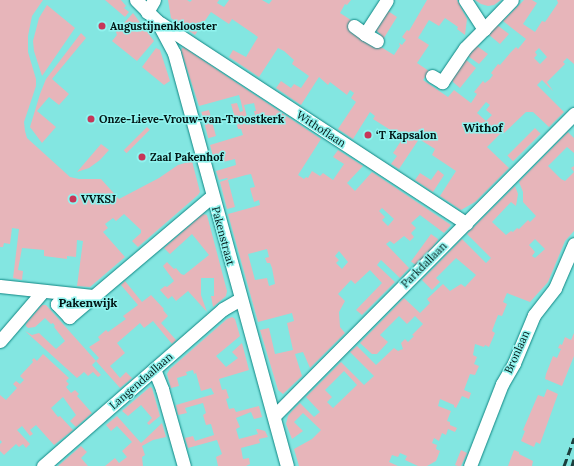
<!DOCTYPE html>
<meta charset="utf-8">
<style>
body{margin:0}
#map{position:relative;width:574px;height:466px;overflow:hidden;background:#83e6e1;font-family:Lora,serif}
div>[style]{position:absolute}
.green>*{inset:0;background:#e7b5ba;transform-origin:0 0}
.roads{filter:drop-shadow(0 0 1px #0e8683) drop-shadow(0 0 1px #0e8683)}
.minor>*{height:13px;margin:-6.5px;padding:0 6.5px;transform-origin:6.5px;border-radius:6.5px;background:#fff}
.rail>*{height:3px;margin-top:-1.5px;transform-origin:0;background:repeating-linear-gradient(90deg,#1b3e3c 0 8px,transparent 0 12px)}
.dots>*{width:11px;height:11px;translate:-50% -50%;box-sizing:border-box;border:2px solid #90f3ee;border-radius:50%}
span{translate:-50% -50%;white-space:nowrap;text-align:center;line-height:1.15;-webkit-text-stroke:3px #90f3ee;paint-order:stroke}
.poi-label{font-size:11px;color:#021615;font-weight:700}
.left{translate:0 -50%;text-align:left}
.street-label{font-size:11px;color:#021615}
.neighbourhood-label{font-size:12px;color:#021615;font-weight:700}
</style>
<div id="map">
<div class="green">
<i style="clip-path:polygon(0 0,43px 0,32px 16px,28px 36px,28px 52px,36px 79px,36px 86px,24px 122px,25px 131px,27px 138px,70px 177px,79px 179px,101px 179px,119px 199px,159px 178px,178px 165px,192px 161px,200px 192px,198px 195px,138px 247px,132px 241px,141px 233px,141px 230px,124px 214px,116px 221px,113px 218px,105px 224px,108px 228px,103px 232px,125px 257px,90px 287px,77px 286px,83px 241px,77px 240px,76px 257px,67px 256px,67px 259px,44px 256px,44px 250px,22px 248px,18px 270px,23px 271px,22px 280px,13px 278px,19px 229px,12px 228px,10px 244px,4px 243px,3px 247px,0 247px)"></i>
<i style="clip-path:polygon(105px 0,121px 0,126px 6px,124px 8px,129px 12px,125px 17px)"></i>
<i style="clip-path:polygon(evenodd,168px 0,187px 0,190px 2px,192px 0,219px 0,217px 3px,224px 7px,229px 0,262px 0,269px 4px,272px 0,351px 0,347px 5px,345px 4px,340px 13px,354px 22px,351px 32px,373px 47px,376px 44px,394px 55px,400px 46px,399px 43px,402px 45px,406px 40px,402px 37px,407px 30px,409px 31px,427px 0,457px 0,467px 19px,465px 35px,457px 29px,458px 27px,445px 18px,439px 26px,429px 20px,418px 38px,429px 45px,417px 63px,429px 71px,423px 80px,448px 97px,454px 90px,471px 103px,477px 94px,474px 92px,483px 81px,485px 83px,490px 79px,493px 75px,491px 73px,498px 64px,500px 65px,511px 52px,516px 47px,518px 49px,526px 39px,503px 21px,524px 0,532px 0,537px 3px,523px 24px,535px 32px,542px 21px,545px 22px,558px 3px,557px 0,574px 0,574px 64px,567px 58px,563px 62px,565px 64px,547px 82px,553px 91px,542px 80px,537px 85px,564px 112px,549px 127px,533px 112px,526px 112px,504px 133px,502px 132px,487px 147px,509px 168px,475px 202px,461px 210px,440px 196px,456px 171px,432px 155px,435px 149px,419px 139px,399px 169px,391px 164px,397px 156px,393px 153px,403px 138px,373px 119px,375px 116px,370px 112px,353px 139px,338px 129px,356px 102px,351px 98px,354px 93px,350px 90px,347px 95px,330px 82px,328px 85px,319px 77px,301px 105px,276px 88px,281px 81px,291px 88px,294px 84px,301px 88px,309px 76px,292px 64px,294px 60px,284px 51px,278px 48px,259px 77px,229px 57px,233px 50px,246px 57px,258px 37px,232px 19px,229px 24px,211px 12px,195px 35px,171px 18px,168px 0,539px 48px,547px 57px,540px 64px,534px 58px,537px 55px,535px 52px,539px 48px,168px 0,486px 102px,490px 105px,486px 110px,492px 115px,486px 121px,477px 113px,486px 102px)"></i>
<i style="clip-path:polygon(475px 0,501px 0,494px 5px,488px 6px,481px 4px)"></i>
<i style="clip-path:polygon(47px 5px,75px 28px,42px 76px,34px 51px,33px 41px,39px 18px)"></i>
<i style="clip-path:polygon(388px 11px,397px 17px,382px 41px,379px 39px,381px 35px,376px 30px)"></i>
<i style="clip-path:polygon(133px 13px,154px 41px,137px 61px,112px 41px,117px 35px,116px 32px)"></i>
<i style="clip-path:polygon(497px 25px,509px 34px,500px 44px,488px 34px)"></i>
<i style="clip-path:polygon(81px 33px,86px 38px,52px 79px,69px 94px,59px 105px,49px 97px,37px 111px,56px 127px,42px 143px,30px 127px,40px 94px,46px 79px)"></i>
<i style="clip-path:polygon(477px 46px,488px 54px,479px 64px,468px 56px)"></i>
<i style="clip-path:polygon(evenodd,183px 47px,321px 139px,298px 175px,304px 179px,306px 177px,308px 178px,312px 171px,320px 176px,323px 173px,333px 180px,344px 164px,333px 157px,338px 150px,363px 166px,347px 183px,355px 191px,372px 172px,451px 225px,444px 233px,420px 215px,411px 223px,416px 228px,411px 233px,414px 237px,410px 241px,404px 236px,394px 244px,390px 241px,386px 244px,409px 268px,400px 278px,381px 260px,377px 265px,395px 282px,362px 315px,356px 310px,382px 283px,370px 270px,355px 284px,351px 280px,338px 294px,345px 301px,339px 312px,340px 327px,345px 333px,310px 368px,303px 352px,295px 354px,302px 376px,283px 394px,278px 390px,260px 330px,269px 328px,275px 354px,293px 350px,287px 323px,294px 321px,292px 313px,258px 322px,228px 214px,260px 205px,259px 200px,254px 202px,250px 188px,255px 187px,251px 174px,246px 175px,228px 180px,235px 207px,227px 209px,220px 182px,228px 179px,227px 178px,219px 180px,216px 171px,236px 165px,235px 159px,223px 162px,222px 158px,214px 160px,210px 145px,243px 135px,241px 129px,238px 129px,231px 104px,237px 103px,240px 112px,243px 111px,241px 102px,239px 95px,199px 106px,181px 50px,183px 47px,254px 103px,256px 111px,254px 111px,255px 115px,247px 117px,244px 105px,254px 103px,183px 47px,382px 208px,394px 219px,388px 226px,382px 220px,385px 217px,379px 211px,382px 208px,183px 47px,267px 249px,269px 257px,265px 258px,267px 263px,270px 263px,272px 268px,275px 284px,269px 286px,267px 278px,255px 280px,248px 254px,267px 249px,183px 47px,339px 251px,348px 262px,342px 269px,336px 263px,339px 260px,335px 256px,339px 251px)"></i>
<i style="clip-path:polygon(156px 48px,160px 50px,170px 81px,164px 85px,142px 67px)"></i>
<i style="clip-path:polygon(465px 59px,476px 68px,460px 88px,453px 82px,452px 78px)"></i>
<i style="left:209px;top:110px;width:27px;height:8px;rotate:75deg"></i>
<i style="left:147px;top:127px;width:4px;height:33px;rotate:45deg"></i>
<i style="left:535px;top:128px;width:8px;height:39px;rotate:45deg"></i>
<i style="clip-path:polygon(evenodd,568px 132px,574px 138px,574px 153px,567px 147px,548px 166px,561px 179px,565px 181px,574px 172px,571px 168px,574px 166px,574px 231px,565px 241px,548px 282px,530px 302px,507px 293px,503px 302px,507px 304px,502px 316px,498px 315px,492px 331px,495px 333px,489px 347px,485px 345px,484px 347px,475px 344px,473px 355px,477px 357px,474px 364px,479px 366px,475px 375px,470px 374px,464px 390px,471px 393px,469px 399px,462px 396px,456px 408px,454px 407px,454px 405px,440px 399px,438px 406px,451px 411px,447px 421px,450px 422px,450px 425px,457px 428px,455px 432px,448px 429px,446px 435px,442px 433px,439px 441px,434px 438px,432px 443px,437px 445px,436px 449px,440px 451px,436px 461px,427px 466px,418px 466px,405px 460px,407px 456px,400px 453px,398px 457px,392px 455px,389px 462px,398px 466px,299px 466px,294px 449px,312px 439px,321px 430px,303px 413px,294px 422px,303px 431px,292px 439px,286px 424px,288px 416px,292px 411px,300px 403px,314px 417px,320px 412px,306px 397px,341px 362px,364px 385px,374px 376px,350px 352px,357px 346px,376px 365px,394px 348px,398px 351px,403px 349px,401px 343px,405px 339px,408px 342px,414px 336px,412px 335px,423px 324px,415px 316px,407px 324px,399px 316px,380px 335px,388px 342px,377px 354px,372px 354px,360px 343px,404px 298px,420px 313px,430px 303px,427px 299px,443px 284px,450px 291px,461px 284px,465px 287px,476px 275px,456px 258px,436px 278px,440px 282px,432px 290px,422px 280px,462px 239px,486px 263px,491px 258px,467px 234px,515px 186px,518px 194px,516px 206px,511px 202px,492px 222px,506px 235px,511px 231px,513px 232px,517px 228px,519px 229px,528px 220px,530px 222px,536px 216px,523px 202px,523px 192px,519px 182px,568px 132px,535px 239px,545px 249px,535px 258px,532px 256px,535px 252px,529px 245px,535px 239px,568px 132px,344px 371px,357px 385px,333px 408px,327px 402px,332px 397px,325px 390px,344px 371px)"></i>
<i style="clip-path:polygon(101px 144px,109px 150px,100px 160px,89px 168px,77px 172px)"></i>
<i style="clip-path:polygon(438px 170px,444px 175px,433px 192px,415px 180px,420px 173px,431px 180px)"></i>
<i style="clip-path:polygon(203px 214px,207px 215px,227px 291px,226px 296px,213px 307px,211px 296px,214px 296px,214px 278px,201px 278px,201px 295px,207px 312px,188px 291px,176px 301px,172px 296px,168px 299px,160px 290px,165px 286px,167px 287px,174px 281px,163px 266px,167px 262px,174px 269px,176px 268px,181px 274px,184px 275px,209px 255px,192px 234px,170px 254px,164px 248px)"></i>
<i style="left:431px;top:234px;width:9px;height:34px;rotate:36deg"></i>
<i style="clip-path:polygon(125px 281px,142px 302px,151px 295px,164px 309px,163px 310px,168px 316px,161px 323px,176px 340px,172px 344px,153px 321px,144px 328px,140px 323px,117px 343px,125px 353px,110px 366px,120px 378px,126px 372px,132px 378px,120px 388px,96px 361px,92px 365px,101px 375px,98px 377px,93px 372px,88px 376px,84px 372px,77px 378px,25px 331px,32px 335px,39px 333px,56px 349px,65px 341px,54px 327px,55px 326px,53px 323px,51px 324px,45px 318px,35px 327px,28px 328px,26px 326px,26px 324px,42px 305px,46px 305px,96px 361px,99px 358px,89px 347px,100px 340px,98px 337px,106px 330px,108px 332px,126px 319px,123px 316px,138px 305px,121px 285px)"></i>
<i style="clip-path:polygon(232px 317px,235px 319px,240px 336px,216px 356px,226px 367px,238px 358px,232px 352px,242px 343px,249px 370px,219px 379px,222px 390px,226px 389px,229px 398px,226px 399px,229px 409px,234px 408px,236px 412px,259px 406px,262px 417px,254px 419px,251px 412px,236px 418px,240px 427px,236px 429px,239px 439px,258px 434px,256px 429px,258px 429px,265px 431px,268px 437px,259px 439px,260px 443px,241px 448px,243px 459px,249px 458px,250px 464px,246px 466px,218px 466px,216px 457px,222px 454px,217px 440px,188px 448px,185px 438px,193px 436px,195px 441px,214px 435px,211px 424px,206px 425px,203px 415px,206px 413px,203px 403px,185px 408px,187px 413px,178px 415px,176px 405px,214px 394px,211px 388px,201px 391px,196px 373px,194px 374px,193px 370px,186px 372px,187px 375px,177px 378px,179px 386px,171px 388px,167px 374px,170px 369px,227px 319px)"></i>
<i style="clip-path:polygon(574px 333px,574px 356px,562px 386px,545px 379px,546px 374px,553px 356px,557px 358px,561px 349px,558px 348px,560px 344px,562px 345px,565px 337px,571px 340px)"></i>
<i style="clip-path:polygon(43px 354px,69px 378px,66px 381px,69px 384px,66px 387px,71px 393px,75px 390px,79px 394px,77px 396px,92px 413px,76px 427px,70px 421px,76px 415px,63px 397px,51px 408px,58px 417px,60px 416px,73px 430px,54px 445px,36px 425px,30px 430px,33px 434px,30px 436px,22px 426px,17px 430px,30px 444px,26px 448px,23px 444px,19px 447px,16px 444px,4px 455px,0 451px,0 444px,2px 442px,0 440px,0 395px,6px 400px,17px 388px,13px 384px,16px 381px,20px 384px,24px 380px,20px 376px,33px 362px,32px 360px,34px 358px,37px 361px)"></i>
<i style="clip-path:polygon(150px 387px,152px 388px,160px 416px,149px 425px,147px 423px,152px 418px,141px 405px,128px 416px,122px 411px)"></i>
<i style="clip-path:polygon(547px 389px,558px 394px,540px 444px,536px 442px,534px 447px,521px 441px,525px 431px,523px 430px,538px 395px,544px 397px)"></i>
<i style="clip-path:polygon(117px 416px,141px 443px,162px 423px,166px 437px,153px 440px,142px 446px,145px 455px,142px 457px,143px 466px,105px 466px,115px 458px,119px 463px,127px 457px,122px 451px,132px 442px,117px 426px,111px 431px,106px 425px)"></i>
<i style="clip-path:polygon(81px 446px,87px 452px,81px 458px,88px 466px,58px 466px)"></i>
<i style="clip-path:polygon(461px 450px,467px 453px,461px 466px,458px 466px,455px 465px)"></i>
<i style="clip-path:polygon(514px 450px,519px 452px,519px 454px,533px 461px,532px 466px,508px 466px)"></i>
</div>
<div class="roads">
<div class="minor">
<i style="left:136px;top:0;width:30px;rotate:45deg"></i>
<i style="left:157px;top:21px;width:36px;rotate:62deg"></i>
<i style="left:174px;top:53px;width:428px;rotate:74.7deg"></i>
<i style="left:465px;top:0;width:35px;rotate:57deg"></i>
<i style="left:484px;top:29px;width:40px;rotate:-46deg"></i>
<i style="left:147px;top:12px;width:14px;rotate:-60deg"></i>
<i style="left:160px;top:23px;width:366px;rotate:33.2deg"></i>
<i style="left:354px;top:26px;width:14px;rotate:36deg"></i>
<i style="left:377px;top:41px;width:14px;rotate:-150deg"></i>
<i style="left:365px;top:34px;width:40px;rotate:-57.1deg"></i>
<i style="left:432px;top:76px;width:12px;rotate:31deg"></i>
<i style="left:442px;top:82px;width:41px;rotate:-55.9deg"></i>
<i style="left:465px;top:48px;width:27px;rotate:-45deg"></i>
<i style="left:0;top:286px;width:93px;rotate:6.2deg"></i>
<i style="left:68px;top:294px;width:15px;rotate:138deg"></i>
<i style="left:57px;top:304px;width:18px;rotate:47deg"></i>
<i style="left:69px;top:317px;width:187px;rotate:-40.2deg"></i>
<i style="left:0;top:341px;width:66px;rotate:-49.3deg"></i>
<i style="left:154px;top:369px;width:22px;rotate:68deg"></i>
<i style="left:162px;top:389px;width:80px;rotate:74.1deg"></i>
<i style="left:274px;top:416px;width:426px;rotate:-45.2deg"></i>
<i style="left:43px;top:466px;width:239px;rotate:-41.1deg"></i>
<i style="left:223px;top:309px;width:20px;rotate:-30deg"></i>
<i style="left:470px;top:466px;width:88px;rotate:-68.7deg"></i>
<i style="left:502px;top:384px;width:24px;rotate:-60deg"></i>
<i style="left:514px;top:363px;width:52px;rotate:-67.4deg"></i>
<i style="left:534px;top:315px;width:34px;rotate:-52deg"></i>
<i style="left:555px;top:288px;width:48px;rotate:-66.6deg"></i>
</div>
</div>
<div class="rail">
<i style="left:564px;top:466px;width:30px;rotate:-70deg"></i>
<i style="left:572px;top:466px;width:7px;rotate:-74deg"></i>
</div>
<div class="dots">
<i style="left:102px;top:26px;background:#c63658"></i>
<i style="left:91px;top:119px;background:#c63658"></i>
<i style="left:368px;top:135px;background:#c63658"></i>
<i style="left:142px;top:157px;background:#c63658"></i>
<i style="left:73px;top:199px;background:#c63658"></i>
</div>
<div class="poi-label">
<span class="left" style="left:110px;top:26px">Augustijnenklooster</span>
<span class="left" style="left:99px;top:119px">Onze-Lieve-Vrouw-van-Troostkerk</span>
<span class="left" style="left:376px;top:135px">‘T Kapsalon</span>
<span class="left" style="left:150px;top:157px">Zaal Pakenhof</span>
<span class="left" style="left:81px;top:199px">VVKSJ</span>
</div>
<div class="street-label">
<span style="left:321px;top:129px;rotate:33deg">Withoflaan</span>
<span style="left:223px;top:236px;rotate:75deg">Pakenstraat</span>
<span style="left:424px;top:265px;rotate:-45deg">Parkdallaan</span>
<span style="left:517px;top:352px;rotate:-66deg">Bronlaan</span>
<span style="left:141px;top:381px;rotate:-41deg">Langendaallaan</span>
</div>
<div class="neighbourhood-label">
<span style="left:483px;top:128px">Withof</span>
<span style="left:88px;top:303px">Pakenwijk</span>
</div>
</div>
